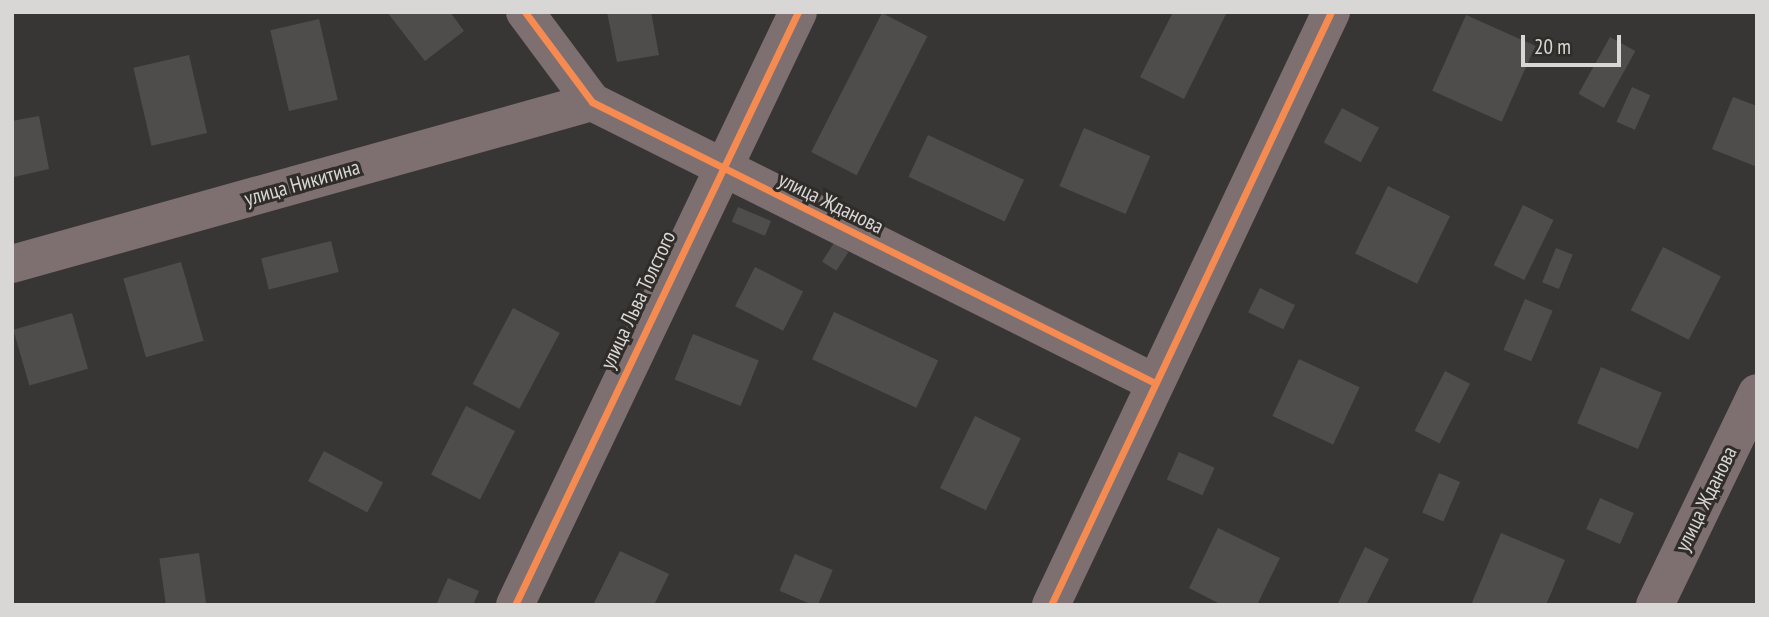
<!DOCTYPE html>
<meta charset="utf-8">
<style>
body{margin:0}
#map{position:relative;width:1769px;height:617px;overflow:hidden;background:#383634;font-family:"PT Sans Narrow",sans-serif}
div>[style]{position:absolute}
.building>*{inset:0;background:#4f4d4c;transform-origin:0 0}
.street>*{height:38px;margin:-19px;padding:0 19px;transform-origin:19px;border-radius:19px;background:#7e6f70}
.cycleway>*{height:7px;margin:-3.5px;padding:0 3.5px;transform-origin:3.5px;border-radius:3.5px;background:#f68b52}
span{translate:-50% -50%;white-space:nowrap;text-align:center;line-height:1.15;-webkit-text-stroke:6px #2f2c29;paint-order:stroke}
.street-label{font-size:21px;color:#d9d7d5}
.frame{position:absolute;inset:0;border:14px solid #d9d7d5;pointer-events:none}
.scale{position:absolute;left:1521px;top:35px;width:100px;height:32px;box-sizing:border-box;border:4px solid #d9d7d5;border-top:0;padding-left:9px;font-size:21px;line-height:24px;white-space:nowrap;color:#d9d7d5;-webkit-text-stroke:5px #2f2c29;paint-order:stroke}
</style>
<div id="map">
<div class="building">
<i style="clip-path:polygon(387px 12px,450px 12px,464px 31px,425px 61px)"></i>
<i style="clip-path:polygon(607px 12px,651px 12px,659px 55px,617px 62px)"></i>
<i style="clip-path:polygon(1173px 12px,1227px 12px,1184px 99px,1140px 77px)"></i>
<i style="left:882px;top:13px;width:51px;height:156px;rotate:27deg"></i>
<i style="left:1466px;top:15px;width:76px;height:83px;rotate:24deg"></i>
<i style="left:319px;top:19px;width:83px;height:50px;rotate:77deg"></i>
<i style="left:1610px;top:37px;width:29px;height:65px;rotate:29deg"></i>
<i style="left:189px;top:55px;width:80px;height:57px;rotate:77deg"></i>
<i style="left:1632px;top:87px;width:20px;height:38px;rotate:24deg"></i>
<i style="clip-path:polygon(1733px 97px,1757px 106px,1757px 167px,1712px 149px)"></i>
<i style="left:1342px;top:108px;width:42px;height:39px;rotate:28deg"></i>
<i style="clip-path:polygon(39px 116px,49px 169px,14px 177px,12px 121px)"></i>
<i style="left:1084px;top:128px;width:72px;height:63px;rotate:23deg"></i>
<i style="left:928px;top:135px;width:106px;height:46px;rotate:25deg"></i>
<i style="left:1388px;top:186px;width:69px;height:75px;rotate:26deg"></i>
<i style="left:1523px;top:205px;width:34px;height:67px;rotate:26deg"></i>
<i style="left:738px;top:207px;width:36px;height:16px;rotate:23deg"></i>
<i style="left:331px;top:241px;width:32px;height:72px;rotate:76deg"></i>
<i style="left:834px;top:243px;width:17px;height:22px;rotate:33deg"></i>
<i style="left:1663px;top:247px;width:65px;height:71px;rotate:27deg"></i>
<i style="left:1556px;top:248px;width:18px;height:37px;rotate:22deg"></i>
<i style="left:181px;top:262px;width:82px;height:60px;rotate:74deg"></i>
<i style="left:755px;top:267px;width:54px;height:44px;rotate:27deg"></i>
<i style="left:1260px;top:288px;width:39px;height:27px;rotate:26deg"></i>
<i style="left:1525px;top:299px;width:30px;height:55px;rotate:23deg"></i>
<i style="left:513px;top:308px;width:53px;height:86px;rotate:28deg"></i>
<i style="left:834px;top:312px;width:115px;height:52px;rotate:25deg"></i>
<i style="left:72px;top:313px;width:58px;height:61px;rotate:74deg"></i>
<i style="left:693px;top:334px;width:71px;height:49px;rotate:22deg"></i>
<i style="left:1299px;top:359px;width:67px;height:63px;rotate:25deg"></i>
<i style="left:1601px;top:367px;width:66px;height:61px;rotate:23deg"></i>
<i style="left:1445px;top:371px;width:28px;height:67px;rotate:27deg"></i>
<i style="left:466px;top:406px;width:55px;height:77px;rotate:27deg"></i>
<i style="left:975px;top:416px;width:51px;height:80px;rotate:26deg"></i>
<i style="left:324px;top:451px;width:67px;height:34px;rotate:28deg"></i>
<i style="left:1179px;top:452px;width:39px;height:30px;rotate:24deg"></i>
<i style="left:1439px;top:473px;width:23px;height:43px;rotate:23deg"></i>
<i style="left:1600px;top:498px;width:37px;height:34px;rotate:24deg"></i>
<i style="clip-path:polygon(1218px 528px,1280px 558px,1257px 605px,1222px 605px,1189px 588px)"></i>
<i style="clip-path:polygon(1501px 533px,1565px 560px,1546px 605px,1471px 605px)"></i>
<i style="clip-path:polygon(1365px 547px,1389px 559px,1366px 605px,1337px 605px)"></i>
<i style="clip-path:polygon(620px 551px,669px 574px,654px 605px,593px 605px)"></i>
<i style="left:199px;top:553px;width:52px;height:40px;rotate:82deg"></i>
<i style="left:795px;top:554px;width:41px;height:40px;rotate:23deg"></i>
<i style="clip-path:polygon(448px 578px,479px 591px,473px 605px,436px 605px)"></i>
</div>
<div class="street">
<i style="left:525px;top:12px;width:112px;rotate:53.3deg"></i>
<i style="left:592px;top:102px;width:629px;rotate:26.52deg"></i>
<i style="left:12px;top:264px;width:602px;rotate:-15.61deg"></i>
<i style="left:515px;top:605px;width:657px;rotate:-64.49deg"></i>
<i style="left:1051px;top:605px;width:656px;rotate:-64.72deg"></i>
<i style="left:1655px;top:605px;width:235px;rotate:-64.3deg"></i>
</div>
<div class="cycleway">
<i style="left:525px;top:12px;width:112px;rotate:53.3deg"></i>
<i style="left:592px;top:102px;width:629px;rotate:26.52deg"></i>
<i style="left:515px;top:605px;width:657px;rotate:-64.49deg"></i>
<i style="left:1051px;top:605px;width:656px;rotate:-64.72deg"></i>
</div>
<div class="street-label">
<span style="left:302px;top:183px;rotate:-16deg">улица Никитина</span>
<span style="left:831px;top:203px;rotate:26deg">улица Жданова</span>
<span style="left:638px;top:300px;rotate:-65deg">улица Льва Толстого</span>
<span style="left:1706px;top:499px;rotate:-64deg">улица Жданова</span>
</div>
<div class="frame"></div>
<div class="scale">20 m</div>
</div>
